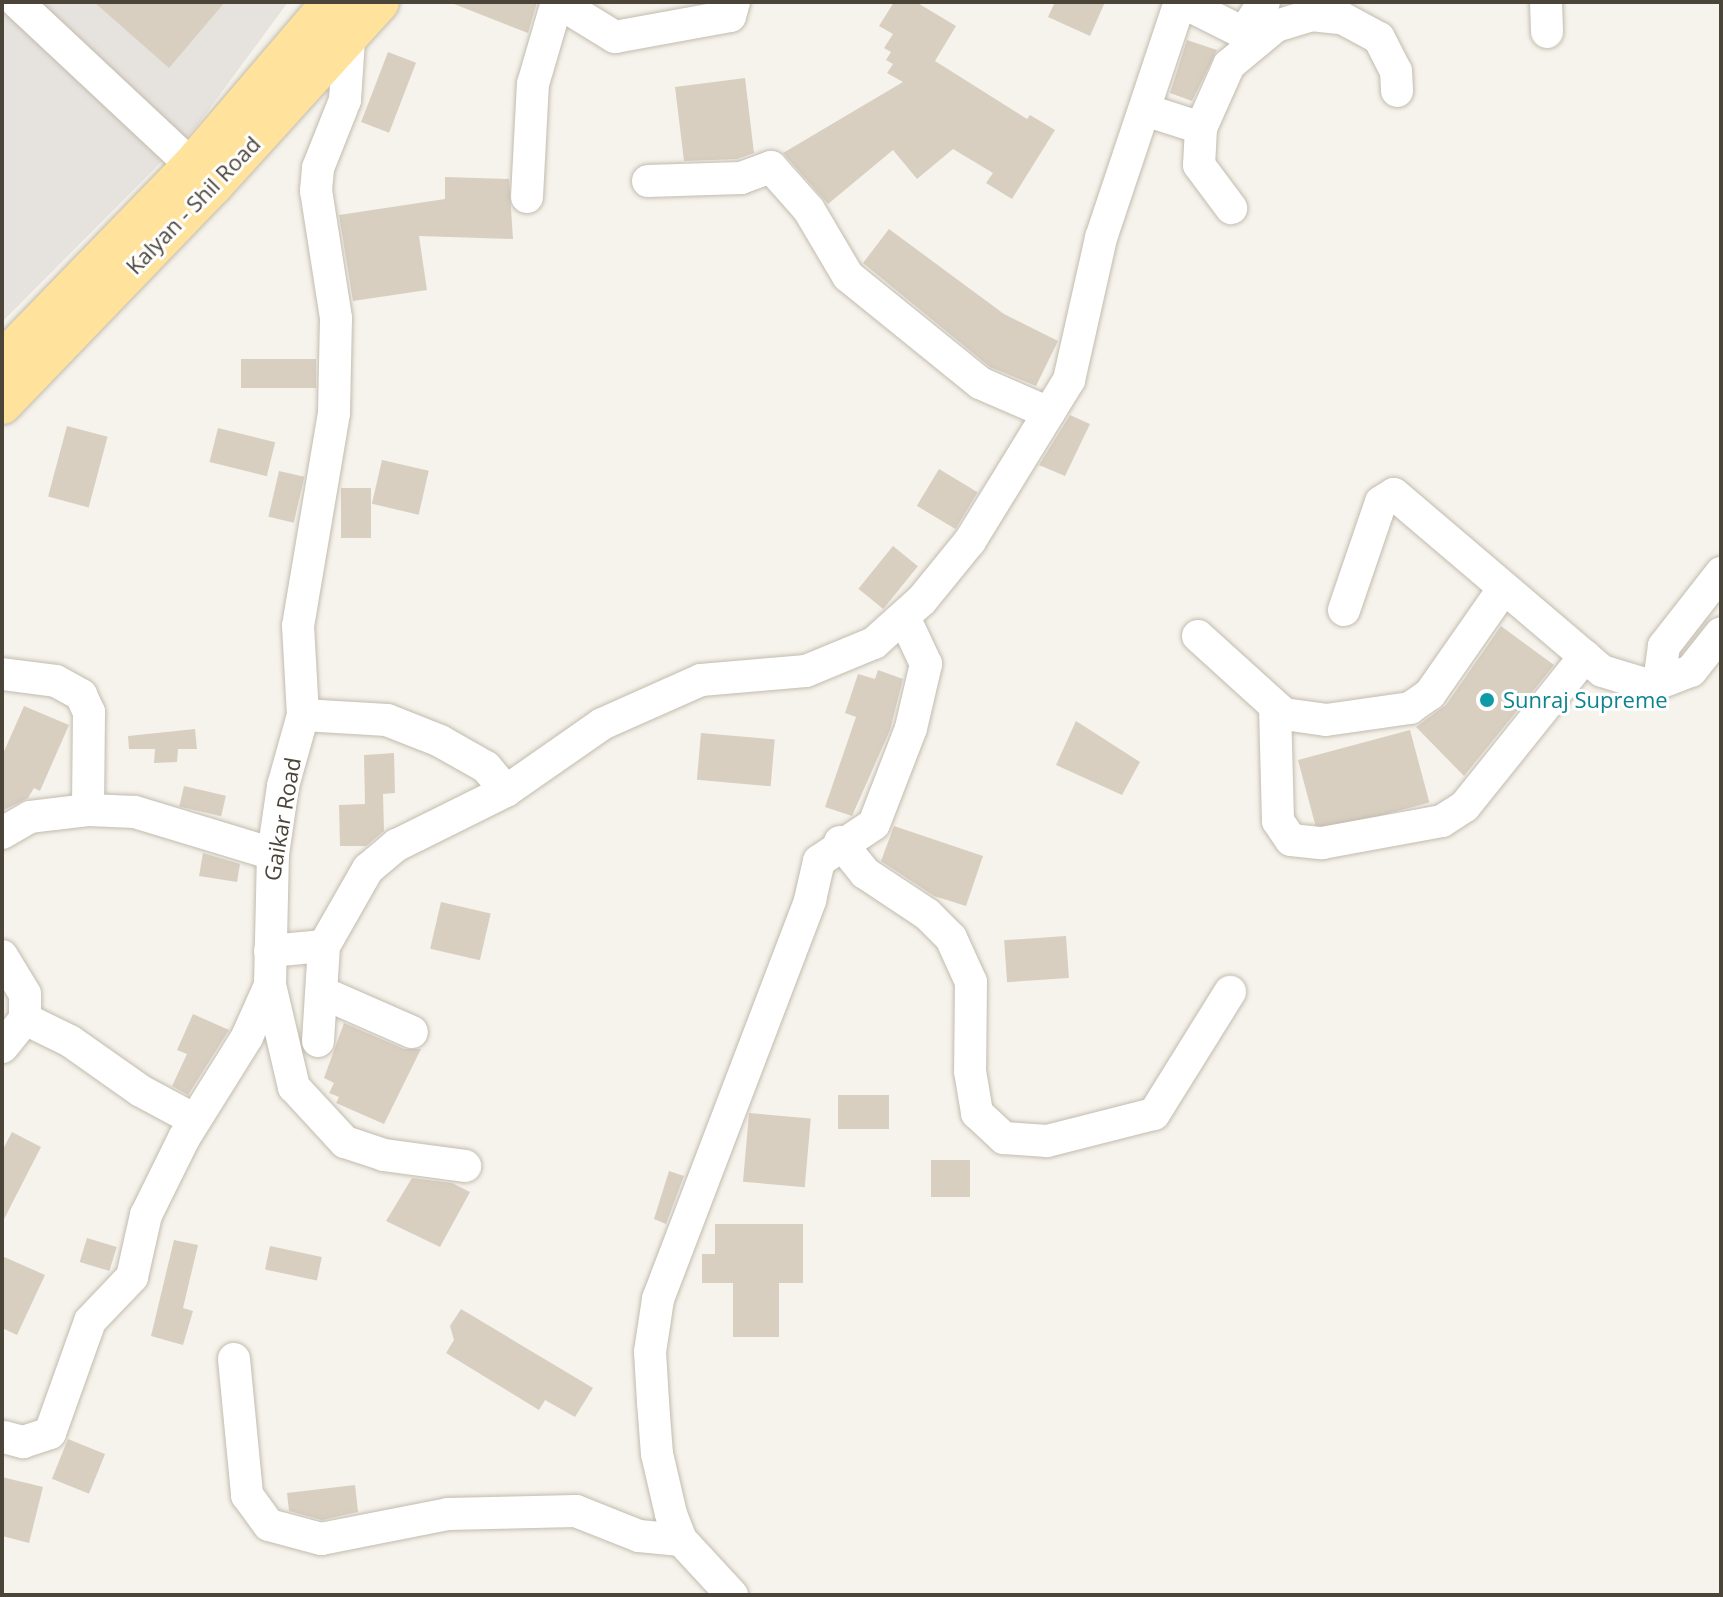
<!DOCTYPE html>
<style>
body{margin:0}
#map{position:relative;width:1723px;height:1597px;overflow:hidden;background:#f6f3ec;font-family:"Open Sans",sans-serif}
div>[style]{position:absolute}
.industrial>*{inset:0;background:#e6e2dd}
.building>*{inset:0;background:#d8cfc1;transform-origin:0 0}
.roads{filter:drop-shadow(0 0 2px #c2bbae) drop-shadow(0 0 2px #c2bbae)}
.minor>*{height:32px;margin:-16px;padding:0 16px;transform-origin:16px;border-radius:16px;background:#fff}
.major>*{height:40px;margin:-20px;padding:0 20px;transform-origin:20px;border-radius:20px;background:#ffe39c}
.dots>*{width:22px;height:22px;translate:-50% -50%;box-sizing:border-box;border:4px solid #fff;border-radius:50%}
span{translate:-50% -50%;white-space:nowrap;text-align:center;line-height:1.15;-webkit-text-stroke:6px #fff;paint-order:stroke}
.street-label{font-size:22px;color:#4b4439}
.culture-label{font-size:22px;color:#0d838f}
.left{translate:0 -50%;text-align:left}
.frame{position:absolute;inset:0;border:4px solid #4b4439;pointer-events:none}
</style>
<div id="map">
<div class="industrial">
<i style="clip-path:polygon(2px 2px,288px 2px,196px 127px,2px 322px)"></i>
</div>
<div class="building">
<i style="clip-path:polygon(94px 2px,225px 2px,169px 68px)"></i>
<i style="clip-path:polygon(449px 2px,537px 2px,528px 33px)"></i>
<i style="clip-path:polygon(894px 2px,916px 2px,956px 26px,935px 61px,1027px 119px,1030px 115px,1055px 130px,1012px 199px,986px 183px,993px 173px,953px 149px,917px 179px,893px 150px,828px 204px,783px 153px,903px 82px,887px 73px,893px 64px,886px 60px,891px 52px,884px 48px,893px 34px,879px 26px)"></i>
<i style="clip-path:polygon(1055px 2px,1105px 2px,1090px 36px,1048px 17px)"></i>
<i style="clip-path:polygon(1187px 40px,1217px 50px,1192px 101px,1170px 93px)"></i>
<i style="left:388px;top:52px;width:30px;height:75px;rotate:21deg"></i>
<i style="clip-path:polygon(745px 78px,754px 153px,737px 159px,684px 161px,675px 87px)"></i>
<i style="clip-path:polygon(445px 177px,509px 179px,513px 239px,419px 236px,427px 290px,353px 301px,339px 215px,445px 199px)"></i>
<i style="clip-path:polygon(889px 229px,1004px 314px,1058px 341px,1036px 386px,990px 367px,863px 263px)"></i>
<i style="left:316px;top:359px;width:29px;height:75px;rotate:90deg"></i>
<i style="clip-path:polygon(1070px 415px,1090px 424px,1065px 476px,1039px 465px)"></i>
<i style="left:67px;top:426px;width:42px;height:73px;rotate:15deg"></i>
<i style="left:218px;top:428px;width:59px;height:35px;rotate:14deg"></i>
<i style="left:382px;top:460px;width:48px;height:45px;rotate:13deg"></i>
<i style="left:939px;top:469px;width:45px;height:43px;rotate:31deg"></i>
<i style="left:279px;top:471px;width:26px;height:47px;rotate:13deg"></i>
<i style="left:341px;top:488px;width:30px;height:50px"></i>
<i style="left:893px;top:546px;width:32px;height:55px;rotate:39deg"></i>
<i style="clip-path:polygon(1501px 626px,1554px 665px,1464px 776px,1416px 727px,1446px 705px)"></i>
<i style="clip-path:polygon(878px 670px,903px 679px,890px 730px,852px 816px,825px 807px,856px 717px,845px 713px,858px 674px,875px 679px)"></i>
<i style="clip-path:polygon(24px 706px,69px 725px,40px 791px,34px 788px,28px 798px,2px 811px,2px 756px)"></i>
<i style="clip-path:polygon(1076px 721px,1140px 762px,1122px 795px,1056px 765px)"></i>
<i style="clip-path:polygon(195px 729px,197px 749px,178px 749px,177px 762px,154px 763px,155px 749px,129px 749px,128px 736px)"></i>
<i style="left:1410px;top:730px;width:75px;height:116px;rotate:75deg"></i>
<i style="left:701px;top:733px;width:74px;height:47px;rotate:5deg"></i>
<i style="clip-path:polygon(394px 753px,395px 793px,383px 794px,384px 831px,366px 846px,340px 846px,339px 805px,365px 804px,364px 755px)"></i>
<i style="left:184px;top:786px;width:43px;height:21px;rotate:13deg"></i>
<i style="clip-path:polygon(894px 826px,983px 856px,966px 906px,934px 896px,881px 861px)"></i>
<i style="clip-path:polygon(203px 853px,240px 864px,237px 882px,199px 876px)"></i>
<i style="left:441px;top:902px;width:51px;height:48px;rotate:13deg"></i>
<i style="left:1066px;top:936px;width:42px;height:62px;rotate:86deg"></i>
<i style="clip-path:polygon(193px 1014px,229px 1030px,188px 1095px,172px 1086px,187px 1054px,177px 1050px)"></i>
<i style="clip-path:polygon(344px 1023px,404px 1049px,421px 1049px,384px 1124px,336px 1103px,339px 1097px,329px 1093px,334px 1083px,324px 1078px)"></i>
<i style="left:838px;top:1095px;width:51px;height:34px"></i>
<i style="left:749px;top:1113px;width:62px;height:69px;rotate:5deg"></i>
<i style="clip-path:polygon(12px 1132px,41px 1147px,2px 1223px,2px 1151px)"></i>
<i style="left:931px;top:1160px;width:39px;height:37px"></i>
<i style="clip-path:polygon(669px 1171px,684px 1176px,666px 1224px,654px 1219px)"></i>
<i style="clip-path:polygon(412px 1178px,452px 1183px,470px 1192px,440px 1247px,386px 1221px)"></i>
<i style="clip-path:polygon(715px 1224px,803px 1224px,803px 1283px,779px 1283px,779px 1337px,733px 1337px,733px 1283px,702px 1283px,702px 1254px,715px 1254px)"></i>
<i style="left:87px;top:1238px;width:31px;height:25px;rotate:17deg"></i>
<i style="clip-path:polygon(174px 1240px,198px 1245px,183px 1308px,193px 1311px,183px 1345px,151px 1336px)"></i>
<i style="left:270px;top:1246px;width:53px;height:24px;rotate:12deg"></i>
<i style="clip-path:polygon(2px 1256px,45px 1275px,17px 1335px,2px 1328px)"></i>
<i style="clip-path:polygon(461px 1309px,593px 1388px,575px 1417px,545px 1400px,539px 1410px,446px 1353px,454px 1340px,450px 1326px)"></i>
<i style="left:68px;top:1439px;width:40px;height:43px;rotate:22deg"></i>
<i style="clip-path:polygon(2px 1477px,43px 1487px,29px 1543px,2px 1536px)"></i>
<i style="clip-path:polygon(355px 1485px,358px 1512px,322px 1520px,289px 1511px,287px 1493px)"></i>
</div>
<div class="roads">
<div class="minor">
<i style="left:17px;top:2px;width:240px;rotate:43.1deg"></i>
<i style="left:558px;top:2px;width:67px;rotate:31.6deg"></i>
<i style="left:615px;top:37px;width:117px;rotate:-10.3deg"></i>
<i style="left:730px;top:16px;width:15px;rotate:-74deg"></i>
<i style="left:1182px;top:2px;width:63px;rotate:26.6deg"></i>
<i style="left:1238px;top:30px;width:9px;rotate:-13deg"></i>
<i style="left:1247px;top:28px;width:31px;rotate:-57deg"></i>
<i style="left:1546px;top:2px;width:30px;rotate:88deg"></i>
<i style="left:1145px;top:110px;width:59px;rotate:17.8deg"></i>
<i style="left:1201px;top:128px;width:69px;rotate:-66deg"></i>
<i style="left:1229px;top:65px;width:61px;rotate:-39.7deg"></i>
<i style="left:1276px;top:26px;width:37px;rotate:-17deg"></i>
<i style="left:1311px;top:15px;width:31px;rotate:6deg"></i>
<i style="left:1342px;top:18px;width:42px;rotate:28.4deg"></i>
<i style="left:1379px;top:38px;width:37px;rotate:63deg"></i>
<i style="left:1396px;top:71px;width:20px;rotate:87deg"></i>
<i style="left:1201px;top:128px;width:37px;rotate:93deg"></i>
<i style="left:1199px;top:165px;width:54px;rotate:53.3deg"></i>
<i style="left:648px;top:181px;width:93px;rotate:-1.8deg"></i>
<i style="left:741px;top:178px;width:32px;rotate:-20deg"></i>
<i style="left:771px;top:167px;width:57px;rotate:48.5deg"></i>
<i style="left:809px;top:210px;width:77px;rotate:59.4deg"></i>
<i style="left:848px;top:276px;width:170px;rotate:39deg"></i>
<i style="left:980px;top:383px;width:75px;rotate:23.5deg"></i>
<i style="left:527px;top:197px;width:113px;rotate:-87deg"></i>
<i style="left:533px;top:84px;width:85px;rotate:-73.7deg"></i>
<i style="left:1721px;top:573px;width:93px;rotate:128deg"></i>
<i style="left:1664px;top:646px;width:37px;rotate:98deg"></i>
<i style="left:1659px;top:683px;width:34px;rotate:-21deg"></i>
<i style="left:1691px;top:671px;width:48px;rotate:-51.7deg"></i>
<i style="left:1344px;top:610px;width:114px;rotate:-71.1deg"></i>
<i style="left:1381px;top:502px;width:15px;rotate:-32deg"></i>
<i style="left:1394px;top:494px;width:273px;rotate:40.4deg"></i>
<i style="left:1602px;top:671px;width:45px;rotate:16.8deg"></i>
<i style="left:1645px;top:684px;width:14px;rotate:-4deg"></i>
<i style="left:1198px;top:636px;width:116px;rotate:42.2deg"></i>
<i style="left:1284px;top:714px;width:42px;rotate:8.1deg"></i>
<i style="left:1326px;top:720px;width:85px;rotate:-8.1deg"></i>
<i style="left:1410px;top:708px;width:24px;rotate:-35deg"></i>
<i style="left:1430px;top:694px;width:129px;rotate:-55.1deg"></i>
<i style="left:2px;top:674px;width:54px;rotate:7.4deg"></i>
<i style="left:56px;top:681px;width:29px;rotate:29deg"></i>
<i style="left:81px;top:695px;width:19px;rotate:65deg"></i>
<i style="left:89px;top:712px;width:98px;rotate:90.6deg"></i>
<i style="left:88px;top:810px;width:58px;rotate:173.1deg"></i>
<i style="left:30px;top:817px;width:32px;rotate:150deg"></i>
<i style="left:1275px;top:707px;width:114px;rotate:88.5deg"></i>
<i style="left:1278px;top:821px;width:23px;rotate:56deg"></i>
<i style="left:1291px;top:840px;width:31px;rotate:6deg"></i>
<i style="left:1322px;top:843px;width:122px;rotate:-10.4deg"></i>
<i style="left:1442px;top:821px;width:27px;rotate:-33deg"></i>
<i style="left:1465px;top:806px;width:192px;rotate:-51.3deg"></i>
<i style="left:303px;top:715px;width:84px;rotate:3.4deg"></i>
<i style="left:387px;top:720px;width:57px;rotate:21.6deg"></i>
<i style="left:440px;top:741px;width:53px;rotate:29.5deg"></i>
<i style="left:486px;top:767px;width:31px;rotate:50deg"></i>
<i style="left:88px;top:810px;width:47px;rotate:2.4deg"></i>
<i style="left:135px;top:812px;width:144px;rotate:16.9deg"></i>
<i style="left:840px;top:842px;width:40px;rotate:51deg"></i>
<i style="left:865px;top:873px;width:74px;rotate:33.5deg"></i>
<i style="left:927px;top:914px;width:34px;rotate:45deg"></i>
<i style="left:951px;top:938px;width:48px;rotate:65.6deg"></i>
<i style="left:971px;top:982px;width:89px;rotate:90.6deg"></i>
<i style="left:970px;top:1071px;width:43px;rotate:80.5deg"></i>
<i style="left:977px;top:1113px;width:37px;rotate:43deg"></i>
<i style="left:1004px;top:1138px;width:43px;rotate:4deg"></i>
<i style="left:1047px;top:1141px;width:110px;rotate:-14.2deg"></i>
<i style="left:1154px;top:1114px;width:144px;rotate:-58.1deg"></i>
<i style="left:270px;top:951px;width:54px;rotate:-5.3deg"></i>
<i style="left:324px;top:946px;width:89px;rotate:-60.3deg"></i>
<i style="left:368px;top:869px;width:38px;rotate:-40deg"></i>
<i style="left:397px;top:845px;width:122px;rotate:-26.4deg"></i>
<i style="left:506px;top:791px;width:117px;rotate:-34.9deg"></i>
<i style="left:602px;top:724px;width:108px;rotate:-24deg"></i>
<i style="left:701px;top:680px;width:105px;rotate:-4.9deg"></i>
<i style="left:806px;top:671px;width:74px;rotate:-22.4deg"></i>
<i style="left:874px;top:643px;width:64px;rotate:-41.9deg"></i>
<i style="left:922px;top:600px;width:76px;rotate:-50.9deg"></i>
<i style="left:970px;top:541px;width:189px;rotate:-58.4deg"></i>
<i style="left:1069px;top:380px;width:146px;rotate:-77.3deg"></i>
<i style="left:1101px;top:238px;width:249px;rotate:-71.5deg"></i>
<i style="left:2px;top:956px;width:44px;rotate:58.8deg"></i>
<i style="left:25px;top:994px;width:25px;rotate:90deg"></i>
<i style="left:25px;top:1019px;width:36px;rotate:129deg"></i>
<i style="left:270px;top:985px;width:105px;rotate:76.8deg"></i>
<i style="left:294px;top:1087px;width:75px;rotate:47.2deg"></i>
<i style="left:345px;top:1142px;width:41px;rotate:18.4deg"></i>
<i style="left:384px;top:1155px;width:82px;rotate:7.7deg"></i>
<i style="left:323px;top:993px;width:97px;rotate:23.7deg"></i>
<i style="left:25px;top:1019px;width:50px;rotate:26.1deg"></i>
<i style="left:70px;top:1041px;width:87px;rotate:35.2deg"></i>
<i style="left:141px;top:1091px;width:61px;rotate:28.2deg"></i>
<i style="left:318px;top:1041px;width:95px;rotate:-86.4deg"></i>
<i style="left:234px;top:1359px;width:137px;rotate:84.5deg"></i>
<i style="left:247px;top:1495px;width:37px;rotate:54deg"></i>
<i style="left:269px;top:1525px;width:54px;rotate:15.1deg"></i>
<i style="left:321px;top:1539px;width:129px;rotate:-11.1deg"></i>
<i style="left:448px;top:1514px;width:128px;rotate:-1.3deg"></i>
<i style="left:576px;top:1511px;width:68px;rotate:21.6deg"></i>
<i style="left:639px;top:1536px;width:42px;rotate:5.4deg"></i>
<i style="left:4px;top:1437px;width:20px;rotate:15deg"></i>
<i style="left:23px;top:1442px;width:28px;rotate:-18deg"></i>
<i style="left:50px;top:1433px;width:119px;rotate:-70.3deg"></i>
<i style="left:90px;top:1321px;width:61px;rotate:-46.3deg"></i>
<i style="left:132px;top:1277px;width:64px;rotate:-77.3deg"></i>
<i style="left:146px;top:1215px;width:86px;rotate:-63.7deg"></i>
<i style="left:184px;top:1138px;width:119px;rotate:-58deg"></i>
<i style="left:247px;top:1037px;width:57px;rotate:-66.1deg"></i>
<i style="left:270px;top:985px;width:131px;rotate:-88.7deg"></i>
<i style="left:273px;top:854px;width:69px;rotate:-81.6deg"></i>
<i style="left:283px;top:786px;width:74px;rotate:-74.3deg"></i>
<i style="left:303px;top:715px;width:89px;rotate:-93.2deg"></i>
<i style="left:298px;top:626px;width:216px;rotate:-80.4deg"></i>
<i style="left:334px;top:413px;width:95px;rotate:-88.8deg"></i>
<i style="left:336px;top:318px;width:129px;rotate:-98.9deg"></i>
<i style="left:316px;top:191px;width:23px;rotate:-85deg"></i>
<i style="left:318px;top:168px;width:73px;rotate:-68.3deg"></i>
<i style="left:345px;top:100px;width:60px;rotate:-86.2deg"></i>
<i style="left:349px;top:40px;width:16px;rotate:-135deg"></i>
<i style="left:732px;top:1595px;width:75px;rotate:-132.8deg"></i>
<i style="left:681px;top:1540px;width:28px;rotate:-111deg"></i>
<i style="left:671px;top:1514px;width:62px;rotate:-103.1deg"></i>
<i style="left:657px;top:1454px;width:52px;rotate:-94.4deg"></i>
<i style="left:653px;top:1402px;width:50px;rotate:-93.4deg"></i>
<i style="left:650px;top:1352px;width:54px;rotate:-81.4deg"></i>
<i style="left:658px;top:1299px;width:427px;rotate:-69.1deg"></i>
<i style="left:810px;top:900px;width:40px;rotate:-77deg"></i>
<i style="left:819px;top:861px;width:66px;rotate:-33.9deg"></i>
<i style="left:874px;top:824px;width:103px;rotate:-68.9deg"></i>
<i style="left:911px;top:728px;width:66px;rotate:-76.8deg"></i>
<i style="left:926px;top:664px;width:52px;rotate:-115.1deg"></i>
</div>
<div class="major">
<i style="left:2px;top:362px;width:273px;rotate:-45.9deg"></i>
<i style="left:192px;top:166px;width:216px;rotate:-49.5deg"></i>
<i style="left:2px;top:404px;width:304px;rotate:-46.1deg"></i>
<i style="left:213px;top:185px;width:247px;rotate:-47.8deg"></i>
</div>
</div>
<div class="dots">
<i style="left:1487px;top:700px;background:#0f9aa8"></i>
</div>
<div class="street-label">
<span style="left:193px;top:205px;rotate:-46deg">Kalyan - Shil Road</span>
<span style="left:282px;top:819px;rotate:-80deg">Gaikar Road</span>
</div>
<div class="culture-label">
<span class="left" style="left:1503px;top:700px">Sunraj Supreme</span>
</div>
<div class="frame"></div>
</div>
